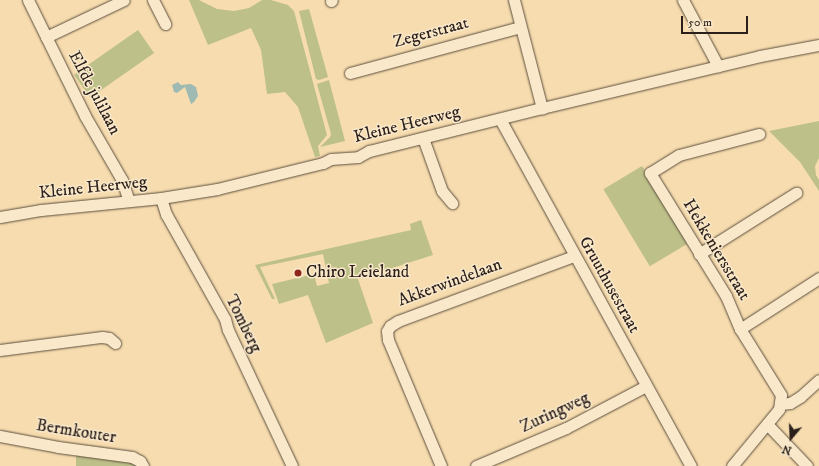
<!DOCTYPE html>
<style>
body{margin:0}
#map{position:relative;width:819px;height:466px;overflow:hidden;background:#f6dcae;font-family:"IM FELL DW Pica",serif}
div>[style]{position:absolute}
.green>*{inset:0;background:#bec089;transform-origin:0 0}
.water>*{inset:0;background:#9ebab2}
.roads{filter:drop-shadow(0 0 1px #5d4e3f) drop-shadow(0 0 1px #5d4e3f)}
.street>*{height:11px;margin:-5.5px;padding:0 5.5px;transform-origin:5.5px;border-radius:5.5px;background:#f9e8ca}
.dots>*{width:11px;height:11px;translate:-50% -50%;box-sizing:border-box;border:2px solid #f9e8ca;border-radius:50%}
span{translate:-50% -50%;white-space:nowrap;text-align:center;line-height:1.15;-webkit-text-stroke:3px #f9e8ca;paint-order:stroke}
.street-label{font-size:17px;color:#2a1f1a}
.poi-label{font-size:17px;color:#2a1f1a}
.left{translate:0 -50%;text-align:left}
.north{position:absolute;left:771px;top:418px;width:40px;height:40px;-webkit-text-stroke:3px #f9e8ca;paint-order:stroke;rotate:199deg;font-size:11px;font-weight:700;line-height:16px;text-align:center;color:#2a1f1a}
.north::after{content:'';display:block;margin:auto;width:14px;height:18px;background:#2a1f1a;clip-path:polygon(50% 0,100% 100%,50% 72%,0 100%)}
.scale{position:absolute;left:681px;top:16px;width:67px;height:18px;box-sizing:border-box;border:2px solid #2a1f1a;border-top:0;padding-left:5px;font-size:12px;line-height:14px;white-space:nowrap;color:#2a1f1a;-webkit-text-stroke:3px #f9e8ca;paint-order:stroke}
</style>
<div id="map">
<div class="green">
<i style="clip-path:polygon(189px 0,199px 0,217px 9px,234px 11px,249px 8px,262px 0,271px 0,288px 5px,294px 11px,327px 135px,318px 146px,320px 156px,315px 157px,298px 107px,285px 92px,267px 94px,261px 50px,251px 28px,208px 45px)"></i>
<i style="clip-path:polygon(309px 9px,328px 77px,319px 80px,316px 79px,299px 11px)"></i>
<i style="left:138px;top:30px;width:28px;height:78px;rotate:55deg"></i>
<i style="clip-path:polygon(329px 80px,345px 141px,320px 147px,330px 137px,331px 134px,317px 84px)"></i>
<i style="clip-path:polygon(819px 121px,819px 158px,815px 166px,816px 175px,819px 180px,819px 191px,800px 162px,769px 131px)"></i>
<i style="left:642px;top:166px;width:90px;height:45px;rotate:59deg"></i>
<i style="clip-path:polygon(421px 220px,433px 255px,358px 279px,373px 323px,326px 343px,308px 295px,279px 304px,272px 284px,314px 274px,317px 286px,329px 283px,323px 254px,260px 267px,275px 299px,272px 299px,255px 265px,411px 230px,410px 224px)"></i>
<i style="clip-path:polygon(76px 454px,133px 461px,139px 466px,76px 466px)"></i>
</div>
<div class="water">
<i style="clip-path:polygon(178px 82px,181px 85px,191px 84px,196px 87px,198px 96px,194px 102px,191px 104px,185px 87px,177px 93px,174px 92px,172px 85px)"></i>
</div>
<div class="roads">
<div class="street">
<i style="left:28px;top:0;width:129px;rotate:63.8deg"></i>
<i style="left:85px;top:116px;width:74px;rotate:60deg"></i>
<i style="left:122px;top:180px;width:22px;rotate:72deg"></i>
<i style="left:153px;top:0;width:27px;rotate:63deg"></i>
<i style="left:514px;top:0;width:112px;rotate:75.5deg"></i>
<i style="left:683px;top:0;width:75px;rotate:62.1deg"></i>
<i style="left:331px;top:1px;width:1px;rotate:-45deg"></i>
<i style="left:46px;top:37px;width:86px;rotate:-25.4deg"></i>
<i style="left:350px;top:73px;width:176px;rotate:-15.1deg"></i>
<i style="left:500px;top:119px;width:396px;rotate:61.2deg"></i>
<i style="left:423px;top:138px;width:56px;rotate:70.3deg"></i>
<i style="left:442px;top:191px;width:16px;rotate:50deg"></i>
<i style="left:161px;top:198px;width:17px;rotate:73deg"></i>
<i style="left:166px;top:214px;width:120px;rotate:60.7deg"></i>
<i style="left:225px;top:319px;width:11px;rotate:75deg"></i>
<i style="left:228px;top:330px;width:150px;rotate:64.8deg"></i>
<i style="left:0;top:217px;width:42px;rotate:-9.7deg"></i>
<i style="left:41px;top:210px;width:121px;rotate:-5.7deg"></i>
<i style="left:161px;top:198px;width:57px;rotate:-9.1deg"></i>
<i style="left:217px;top:189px;width:109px;rotate:-13.8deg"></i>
<i style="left:323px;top:163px;width:9px;rotate:-27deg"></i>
<i style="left:331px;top:159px;width:27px;rotate:-4deg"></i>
<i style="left:358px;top:157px;width:13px;rotate:-29deg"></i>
<i style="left:369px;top:151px;width:178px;rotate:-14deg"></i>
<i style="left:542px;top:108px;width:224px;rotate:-13.4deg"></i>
<i style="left:760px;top:56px;width:60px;rotate:-10.6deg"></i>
<i style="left:699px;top:254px;width:115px;rotate:-32.2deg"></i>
<i style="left:740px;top:329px;width:94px;rotate:-32.8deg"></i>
<i style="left:0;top:350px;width:103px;rotate:-7.3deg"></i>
<i style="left:102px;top:337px;width:7px;rotate:8deg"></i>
<i style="left:109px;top:338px;width:8px;rotate:40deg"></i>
<i style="left:781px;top:404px;width:9px;rotate:-6deg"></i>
<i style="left:790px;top:403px;width:12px;rotate:-31deg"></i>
<i style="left:800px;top:397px;width:25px;rotate:-42deg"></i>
<i style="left:767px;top:424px;width:58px;rotate:46.4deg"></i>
<i style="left:0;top:436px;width:59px;rotate:10.7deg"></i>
<i style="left:58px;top:447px;width:75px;rotate:7.7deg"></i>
<i style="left:132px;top:457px;width:9px;rotate:27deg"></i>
<i style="left:140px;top:461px;width:6px;rotate:59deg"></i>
<i style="left:441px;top:466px;width:137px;rotate:-112.8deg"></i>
<i style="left:388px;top:340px;width:9px;rotate:-96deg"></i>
<i style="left:387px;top:331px;width:6px;rotate:-59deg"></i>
<i style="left:390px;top:326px;width:9px;rotate:-32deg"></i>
<i style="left:398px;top:321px;width:188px;rotate:-20.3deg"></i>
<i style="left:476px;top:466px;width:98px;rotate:-22.9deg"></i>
<i style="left:566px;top:428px;width:90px;rotate:-27.7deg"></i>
<i style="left:732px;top:466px;width:74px;rotate:-50.5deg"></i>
<i style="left:779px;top:409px;width:14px;rotate:-82deg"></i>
<i style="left:781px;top:395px;width:78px;rotate:-121.8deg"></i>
<i style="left:740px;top:329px;width:36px;rotate:-113deg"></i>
<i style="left:726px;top:296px;width:145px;rotate:-121.7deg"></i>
<i style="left:650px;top:173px;width:34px;rotate:-32deg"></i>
<i style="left:679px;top:155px;width:83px;rotate:-14.7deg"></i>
</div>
</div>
<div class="dots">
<i style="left:298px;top:273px;background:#8f2418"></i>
</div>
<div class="street-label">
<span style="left:431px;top:33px;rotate:-15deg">Zegerstraat</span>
<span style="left:94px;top:93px;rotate:62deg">Elfde julilaan</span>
<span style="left:407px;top:125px;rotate:-14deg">Kleine Heerweg</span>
<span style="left:93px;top:188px;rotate:-6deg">Kleine Heerweg</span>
<span style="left:716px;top:250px;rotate:59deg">Hekkeniersstraat</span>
<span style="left:450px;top:283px;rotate:-20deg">Akkerwindelaan</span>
<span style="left:609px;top:285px;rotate:61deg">Gruuthusestraat</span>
<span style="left:243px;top:324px;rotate:64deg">Tomberg</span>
<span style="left:555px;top:413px;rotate:-25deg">Zuringweg</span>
<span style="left:76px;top:432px;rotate:9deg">Bermkouter</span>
</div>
<div class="poi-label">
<span class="left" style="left:306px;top:273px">Chiro Leieland</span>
</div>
<div class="north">N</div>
<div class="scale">50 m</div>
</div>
